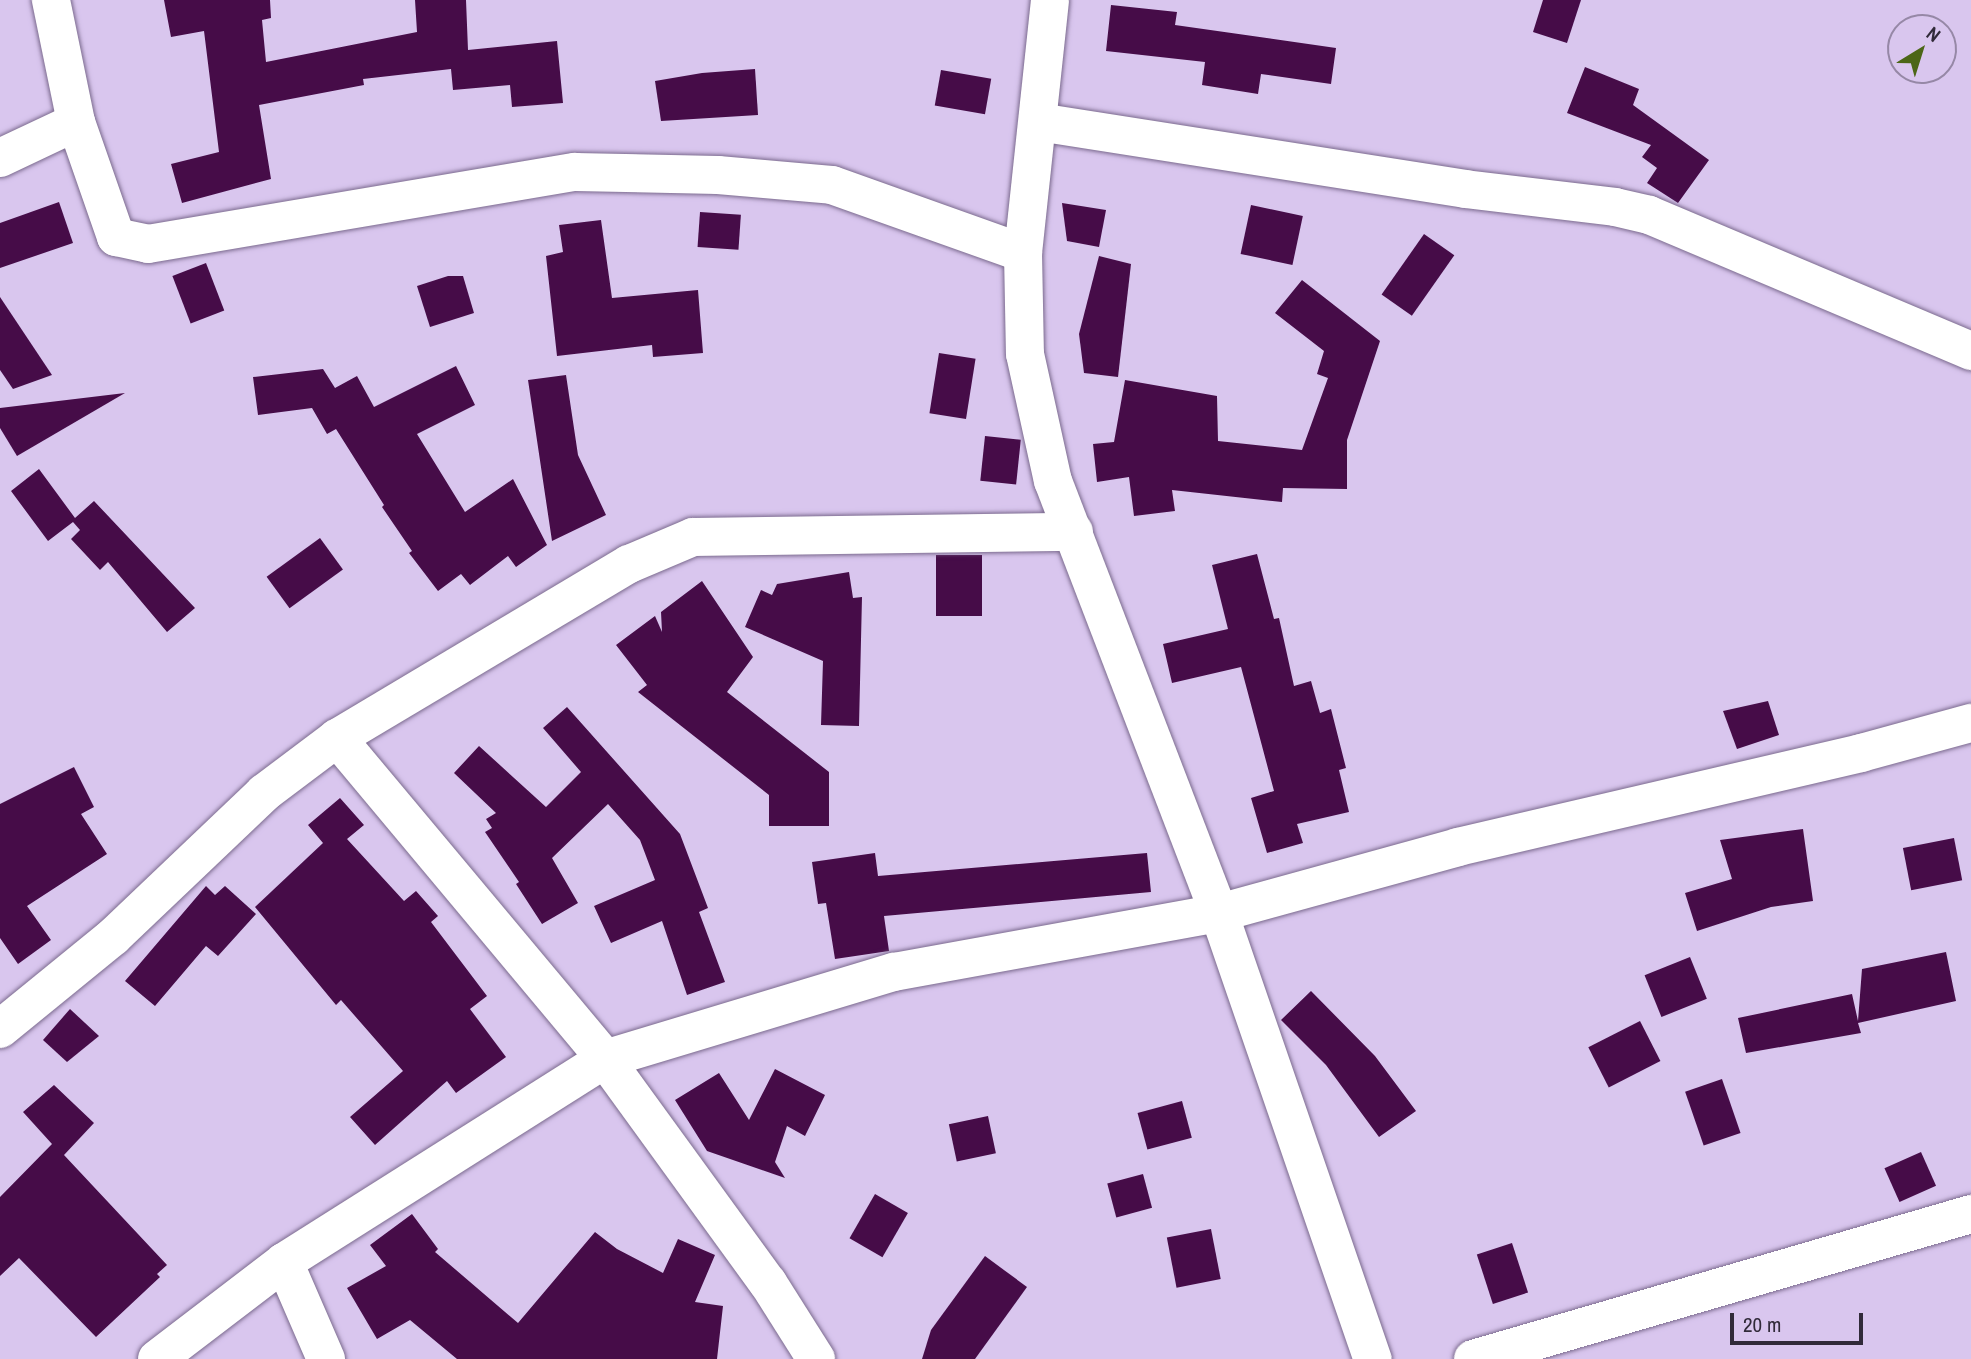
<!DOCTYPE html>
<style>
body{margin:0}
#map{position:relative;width:1971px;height:1359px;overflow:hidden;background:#d9c6ee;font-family:"Archivo Narrow",sans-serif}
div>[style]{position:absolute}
.building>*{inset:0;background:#460c48;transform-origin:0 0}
.roads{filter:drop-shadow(0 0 2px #7b6a8e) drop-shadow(0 0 2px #7b6a8e)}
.minor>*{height:38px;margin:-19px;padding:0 19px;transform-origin:19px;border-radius:19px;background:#fff}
span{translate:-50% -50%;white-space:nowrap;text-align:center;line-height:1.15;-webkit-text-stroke:7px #d9c6ee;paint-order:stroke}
.north{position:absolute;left:1887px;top:14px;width:70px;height:70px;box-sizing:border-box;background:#d9c6ee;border:2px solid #9688a6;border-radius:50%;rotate:38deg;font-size:19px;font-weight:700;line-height:28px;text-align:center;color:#312a39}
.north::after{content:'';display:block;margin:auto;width:24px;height:32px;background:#4c6617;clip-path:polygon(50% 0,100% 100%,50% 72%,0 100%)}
.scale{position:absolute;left:1730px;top:1313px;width:133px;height:32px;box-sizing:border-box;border:4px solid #312a39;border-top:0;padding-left:9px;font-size:21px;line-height:24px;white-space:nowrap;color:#312a39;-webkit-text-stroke:5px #d9c6ee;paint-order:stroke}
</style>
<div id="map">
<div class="building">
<i style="clip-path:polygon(164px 0,270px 0,271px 18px,262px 20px,266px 62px,417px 32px,415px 0,466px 0,468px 50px,557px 41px,563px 103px,512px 107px,510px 85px,453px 90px,451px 69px,363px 79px,364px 85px,259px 105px,271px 179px,182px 203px,171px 164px,219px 152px,204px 31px,171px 37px)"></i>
<i style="clip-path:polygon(1543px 0,1581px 0,1567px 43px,1533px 32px)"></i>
<i style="clip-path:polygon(1111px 5px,1177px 12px,1175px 25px,1336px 48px,1331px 84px,1261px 74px,1258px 94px,1202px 85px,1205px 62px,1106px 51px)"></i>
<i style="clip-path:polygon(1585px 67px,1639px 89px,1633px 105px,1709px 160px,1678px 203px,1647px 183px,1657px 168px,1642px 157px,1651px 145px,1567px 113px)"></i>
<i style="clip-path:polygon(755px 69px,758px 115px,661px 121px,655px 81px,702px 73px)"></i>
<i style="left:941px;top:70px;width:51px;height:36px;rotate:10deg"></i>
<i style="clip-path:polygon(59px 202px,73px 243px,0 268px,0 223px)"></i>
<i style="clip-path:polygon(1062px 203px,1106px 210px,1099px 247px,1067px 241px)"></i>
<i style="left:1251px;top:205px;width:53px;height:50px;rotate:12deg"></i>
<i style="left:700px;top:212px;width:41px;height:35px;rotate:4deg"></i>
<i style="clip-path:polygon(601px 220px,612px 298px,698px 290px,703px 353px,653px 357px,652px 345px,557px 356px,546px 256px,563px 252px,559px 225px)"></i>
<i style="left:1424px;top:234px;width:37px;height:74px;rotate:35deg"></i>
<i style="clip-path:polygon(1099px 256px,1131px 264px,1118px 377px,1084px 373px,1079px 334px)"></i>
<i style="left:206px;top:263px;width:51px;height:36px;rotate:69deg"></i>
<i style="clip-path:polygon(448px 276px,463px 276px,474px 313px,430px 327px,417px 286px)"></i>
<i style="clip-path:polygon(1302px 280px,1380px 341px,1347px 440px,1347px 489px,1283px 488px,1282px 502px,1172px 490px,1175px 511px,1134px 516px,1129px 477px,1097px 482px,1093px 444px,1114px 442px,1125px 380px,1217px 396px,1218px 441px,1302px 450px,1328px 378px,1317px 374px,1324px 351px,1275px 313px)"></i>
<i style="clip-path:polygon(0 297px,52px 375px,13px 389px,0 370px)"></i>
<i style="left:939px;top:353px;width:37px;height:61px;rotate:9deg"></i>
<i style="clip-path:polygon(456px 366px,475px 405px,417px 434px,465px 512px,513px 479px,547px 545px,516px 567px,508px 556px,470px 585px,461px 574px,438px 591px,409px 553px,412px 551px,382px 507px,384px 505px,336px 429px,327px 434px,312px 408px,258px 415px,253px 377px,323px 369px,335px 388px,357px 376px,374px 407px)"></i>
<i style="clip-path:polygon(566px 375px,578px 455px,606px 515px,552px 541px,528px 380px)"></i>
<i style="clip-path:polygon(125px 393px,17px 456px,0 428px,0 408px)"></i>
<i style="left:985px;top:436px;width:36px;height:45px;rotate:6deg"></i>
<i style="clip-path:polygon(39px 469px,75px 518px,94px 501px,195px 608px,167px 632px,108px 562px,100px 570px,71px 539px,80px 530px,73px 522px,48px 541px,11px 491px)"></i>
<i style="left:320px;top:538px;width:39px;height:66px;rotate:54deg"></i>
<i style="clip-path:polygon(1257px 554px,1274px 619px,1279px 618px,1294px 686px,1311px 681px,1320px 713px,1331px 709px,1346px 768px,1339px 770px,1349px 812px,1297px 824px,1303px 843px,1267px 853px,1251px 798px,1274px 791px,1241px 667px,1172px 683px,1163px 644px,1228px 629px,1212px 565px)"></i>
<i style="left:982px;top:555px;width:61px;height:46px;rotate:90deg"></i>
<i style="clip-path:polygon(849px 572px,853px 598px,862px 597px,859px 726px,821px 725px,823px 661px,745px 627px,761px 590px,772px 595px,777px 584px)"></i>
<i style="clip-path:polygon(702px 581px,753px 657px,727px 692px,829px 772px,829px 826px,769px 826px,769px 795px,638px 692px,647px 685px,616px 645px,655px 616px,662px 632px,661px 612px)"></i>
<i style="clip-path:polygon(1768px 701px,1779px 735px,1737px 749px,1723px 711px)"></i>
<i style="clip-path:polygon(567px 707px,680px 834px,708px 908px,699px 912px,725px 982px,687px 995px,662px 921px,611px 943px,594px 906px,655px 880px,640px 840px,608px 804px,552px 858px,578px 903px,542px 924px,516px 884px,519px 882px,485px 832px,492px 828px,486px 819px,496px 813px,454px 773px,479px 746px,546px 807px,581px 772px,543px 728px)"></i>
<i style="clip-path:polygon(74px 767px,94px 807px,81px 814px,107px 854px,27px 906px,51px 940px,18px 964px,0 938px,0 804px)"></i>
<i style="clip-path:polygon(340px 798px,364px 825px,347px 839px,404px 901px,416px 891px,438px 916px,431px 922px,487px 996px,470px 1009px,506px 1057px,456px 1093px,447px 1081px,375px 1145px,350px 1117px,403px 1071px,341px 1000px,336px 1005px,255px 907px,323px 843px,308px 825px)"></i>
<i style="clip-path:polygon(1803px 829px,1813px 901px,1771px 907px,1697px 931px,1685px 893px,1732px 879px,1720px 840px)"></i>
<i style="left:1954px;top:838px;width:43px;height:52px;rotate:79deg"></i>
<i style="clip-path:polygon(875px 853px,878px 876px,1147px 853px,1151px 892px,884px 916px,889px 951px,835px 959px,826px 903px,818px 904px,812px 862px)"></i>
<i style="clip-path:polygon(206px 886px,215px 895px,225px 886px,256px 914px,218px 956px,206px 946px,155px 1006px,125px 981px)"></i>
<i style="clip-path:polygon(1946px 952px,1956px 1001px,1858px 1023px,1861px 1033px,1746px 1053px,1738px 1018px,1852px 994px,1858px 1021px,1862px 969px)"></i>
<i style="left:1690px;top:957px;width:45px;height:49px;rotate:68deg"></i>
<i style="clip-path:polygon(1311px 991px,1375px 1056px,1416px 1111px,1379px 1137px,1326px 1065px,1281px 1020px)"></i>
<i style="clip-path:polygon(70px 1009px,99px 1036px,67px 1062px,43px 1040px)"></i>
<i style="left:1640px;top:1021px;width:45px;height:58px;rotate:63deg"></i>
<i style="clip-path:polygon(775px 1069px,825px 1095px,805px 1136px,787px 1126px,775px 1162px,785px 1178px,707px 1151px,675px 1100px,719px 1073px,749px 1120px)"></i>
<i style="left:1722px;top:1079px;width:57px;height:39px;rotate:71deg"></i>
<i style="clip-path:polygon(54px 1085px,94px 1123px,64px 1155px,167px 1265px,157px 1274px,160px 1277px,96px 1337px,19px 1258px,0 1276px,0 1197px,52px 1144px,23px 1112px)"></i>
<i style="left:1182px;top:1101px;width:38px;height:46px;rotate:75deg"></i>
<i style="left:988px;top:1116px;width:38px;height:40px;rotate:78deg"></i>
<i style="left:1921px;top:1152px;width:37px;height:40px;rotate:66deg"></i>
<i style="left:1143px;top:1174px;width:35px;height:37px;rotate:75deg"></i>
<i style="left:875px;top:1194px;width:38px;height:51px;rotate:30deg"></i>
<i style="clip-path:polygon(412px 1214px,438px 1249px,435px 1252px,518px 1323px,595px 1232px,617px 1249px,663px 1273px,678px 1239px,715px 1255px,695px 1302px,723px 1306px,717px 1359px,457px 1359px,410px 1320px,377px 1339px,347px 1288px,386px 1266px,370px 1245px)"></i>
<i style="left:1211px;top:1229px;width:51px;height:45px;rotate:79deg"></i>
<i style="left:1512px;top:1243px;width:52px;height:37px;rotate:72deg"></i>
<i style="clip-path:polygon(985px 1256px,1027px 1287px,975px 1359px,922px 1359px,931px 1330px)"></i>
</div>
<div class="roads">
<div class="minor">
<i style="left:76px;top:122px;width:122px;rotate:70.8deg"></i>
<i style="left:116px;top:237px;width:33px;rotate:12deg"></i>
<i style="left:148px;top:244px;width:433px;rotate:-9.6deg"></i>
<i style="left:575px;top:172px;width:143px;rotate:1.2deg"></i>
<i style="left:718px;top:175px;width:114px;rotate:5deg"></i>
<i style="left:832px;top:185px;width:203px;rotate:19.6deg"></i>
<i style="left:1023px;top:253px;width:101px;rotate:88.9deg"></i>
<i style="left:1025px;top:354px;width:130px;rotate:77.6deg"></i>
<i style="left:1053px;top:481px;width:463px;rotate:69deg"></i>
<i style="left:1219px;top:913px;width:472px;rotate:71deg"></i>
<i style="left:1038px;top:122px;width:432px;rotate:8.9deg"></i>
<i style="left:1465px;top:189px;width:151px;rotate:6.8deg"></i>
<i style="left:1615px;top:207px;width:35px;rotate:13deg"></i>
<i style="left:1649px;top:215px;width:350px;rotate:22.9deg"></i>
<i style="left:0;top:158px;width:84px;rotate:-25.3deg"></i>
<i style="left:76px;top:122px;width:125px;rotate:-101.6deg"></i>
<i style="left:1023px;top:253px;width:254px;rotate:-83.9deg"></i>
<i style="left:337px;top:738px;width:418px;rotate:50.1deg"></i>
<i style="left:605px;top:1059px;width:277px;rotate:54deg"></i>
<i style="left:768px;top:1283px;width:90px;rotate:57.7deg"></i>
<i style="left:0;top:1029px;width:146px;rotate:-39.2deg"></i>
<i style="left:113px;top:937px;width:209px;rotate:-43.6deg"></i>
<i style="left:264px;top:793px;width:91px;rotate:-37deg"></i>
<i style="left:337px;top:738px;width:340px;rotate:-30.8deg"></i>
<i style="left:629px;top:564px;width:69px;rotate:-22.9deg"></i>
<i style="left:693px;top:537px;width:381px;rotate:-0.8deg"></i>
<i style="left:284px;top:1262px;width:106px;rotate:66.6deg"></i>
<i style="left:157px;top:1359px;width:160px;rotate:-37.4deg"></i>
<i style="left:284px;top:1262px;width:380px;rotate:-32.3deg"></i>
<i style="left:605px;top:1059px;width:302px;rotate:-16.8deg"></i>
<i style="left:894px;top:972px;width:330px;rotate:-10.3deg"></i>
<i style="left:1219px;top:913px;width:248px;rotate:-15.4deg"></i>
<i style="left:1458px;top:847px;width:414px;rotate:-13.1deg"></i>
<i style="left:1861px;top:753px;width:114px;rotate:-15.3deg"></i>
<i style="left:1473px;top:1359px;width:519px;rotate:-16.23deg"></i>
</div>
</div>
<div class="north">N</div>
<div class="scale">20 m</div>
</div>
